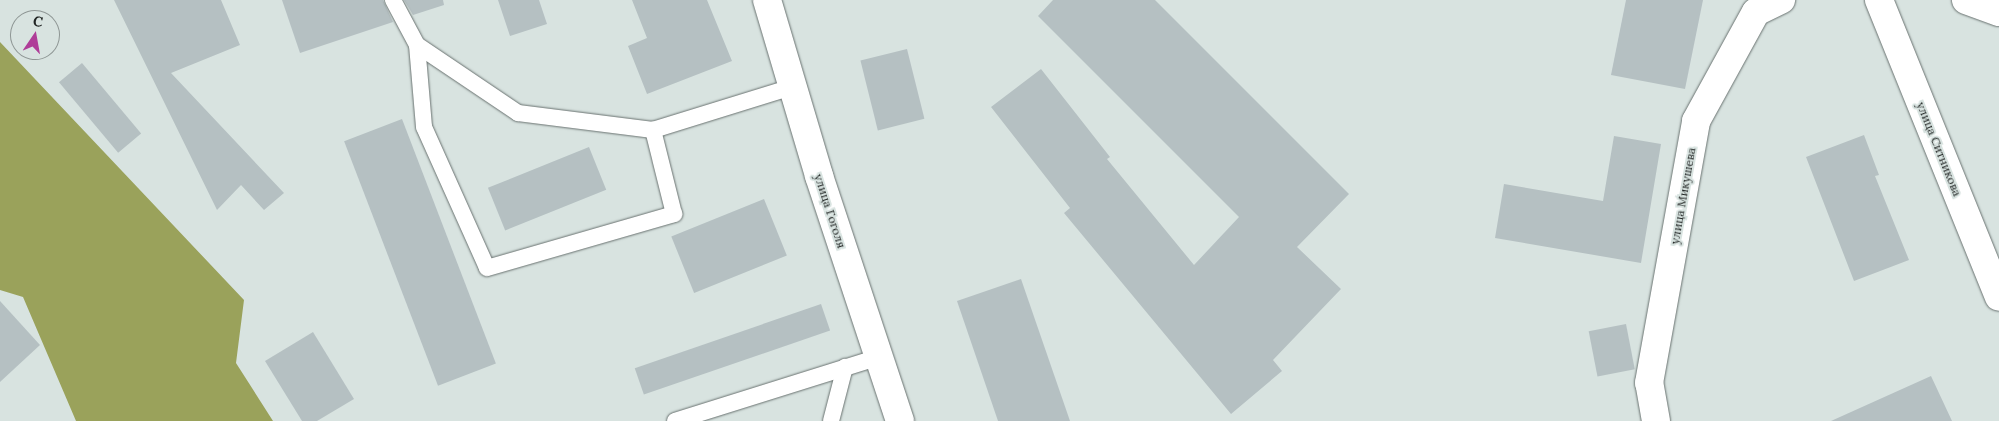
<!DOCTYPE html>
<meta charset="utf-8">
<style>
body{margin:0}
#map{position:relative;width:1999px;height:421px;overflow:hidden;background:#d8e3e0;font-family:Lora,serif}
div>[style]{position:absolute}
.forest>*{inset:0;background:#9aa25b}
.building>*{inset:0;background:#b5c0c2;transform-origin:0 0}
.roads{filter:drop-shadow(0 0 1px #697270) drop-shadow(0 0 1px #697270)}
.service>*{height:16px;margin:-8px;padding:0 8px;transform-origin:8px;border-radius:8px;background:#fff}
.minor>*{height:28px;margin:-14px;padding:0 14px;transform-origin:14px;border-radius:14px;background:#fff}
.tertiary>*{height:28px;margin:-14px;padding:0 14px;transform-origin:14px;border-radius:14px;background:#fff}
.secondary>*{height:28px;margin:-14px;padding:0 14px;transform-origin:14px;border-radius:14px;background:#fff}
span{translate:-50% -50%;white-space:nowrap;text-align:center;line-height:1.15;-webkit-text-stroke:4px #d8e3e0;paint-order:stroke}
.street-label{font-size:12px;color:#212524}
.north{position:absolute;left:10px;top:10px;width:50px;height:50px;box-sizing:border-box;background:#d8e3e0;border:1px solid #8f9795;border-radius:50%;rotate:12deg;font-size:14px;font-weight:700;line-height:20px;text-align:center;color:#212524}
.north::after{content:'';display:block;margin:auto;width:18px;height:22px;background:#af3d98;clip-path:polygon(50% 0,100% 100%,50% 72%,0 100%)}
</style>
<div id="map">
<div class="forest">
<i style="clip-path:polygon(0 42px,244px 300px,236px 363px,273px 421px,76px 421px,23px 297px,0 290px)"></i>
</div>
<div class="building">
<i style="clip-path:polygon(114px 0,221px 0,240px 45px,171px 73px,284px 193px,264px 210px,241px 185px,217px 210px)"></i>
<i style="clip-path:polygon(282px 0,383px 0,393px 22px,300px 53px)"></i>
<i style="clip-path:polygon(404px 0,443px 0,444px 5px,413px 15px)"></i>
<i style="clip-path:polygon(498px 0,539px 0,547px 24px,510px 36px)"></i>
<i style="clip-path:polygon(632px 0,707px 0,732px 61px,647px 94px,628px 46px,647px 38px)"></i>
<i style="clip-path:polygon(1053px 0,1155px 0,1349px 194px,1297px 247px,1341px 289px,1273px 360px,1282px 371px,1231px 414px,1064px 213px,1070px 208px,991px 107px,1041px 69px,1110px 157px,1107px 159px,1194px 265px,1239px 217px,1038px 16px)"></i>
<i style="clip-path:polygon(1626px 0,1703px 0,1685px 89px,1611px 75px)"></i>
<i style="left:907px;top:49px;width:72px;height:48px;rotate:76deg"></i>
<i style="left:82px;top:63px;width:92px;height:30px;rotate:50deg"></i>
<i style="left:402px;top:119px;width:262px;height:62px;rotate:69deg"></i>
<i style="clip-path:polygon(1864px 135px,1879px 175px,1875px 176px,1909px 260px,1854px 281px,1806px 157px)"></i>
<i style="clip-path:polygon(1614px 136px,1661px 144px,1641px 263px,1495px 238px,1504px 184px,1603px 201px)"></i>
<i style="left:589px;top:147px;width:46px;height:109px;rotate:68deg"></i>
<i style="left:764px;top:199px;width:61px;height:100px;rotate:68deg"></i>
<i style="clip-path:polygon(1021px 279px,1070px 421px,998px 421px,957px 301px)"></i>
<i style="clip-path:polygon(0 301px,40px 345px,0 382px)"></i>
<i style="left:821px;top:304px;width:28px;height:197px;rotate:71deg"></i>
<i style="left:1626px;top:324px;width:46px;height:38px;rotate:79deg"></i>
<i style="clip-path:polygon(313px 332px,354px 399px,317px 421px,302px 421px,265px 361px)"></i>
<i style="clip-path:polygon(1931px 376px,1952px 421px,1831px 421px)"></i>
</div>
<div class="roads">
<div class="service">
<i style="left:393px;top:0;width:51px;rotate:61.9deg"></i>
<i style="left:417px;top:45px;width:122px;rotate:34deg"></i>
<i style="left:518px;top:113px;width:136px;rotate:7.2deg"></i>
<i style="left:653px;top:130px;width:145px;rotate:-17.2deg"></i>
<i style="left:417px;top:45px;width:82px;rotate:85.1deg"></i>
<i style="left:424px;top:127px;width:154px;rotate:65.9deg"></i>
<i style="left:487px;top:268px;width:195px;rotate:-16.1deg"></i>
<i style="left:674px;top:214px;width:87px;rotate:-104deg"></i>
<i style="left:675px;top:421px;width:214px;rotate:-17.4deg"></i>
<i style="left:831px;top:421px;width:56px;rotate:-75.5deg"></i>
</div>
<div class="minor">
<i style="left:767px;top:0;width:184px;rotate:73.5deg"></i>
<i style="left:819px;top:176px;width:258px;rotate:71.7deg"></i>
<i style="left:1656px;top:421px;width:39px;rotate:-100deg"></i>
<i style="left:1649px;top:383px;width:266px;rotate:-79.8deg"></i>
<i style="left:1696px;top:121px;width:124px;rotate:-61.2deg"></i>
<i style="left:1756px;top:12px;width:28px;rotate:-26deg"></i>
</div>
<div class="tertiary">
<i style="left:1966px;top:0;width:35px;rotate:20deg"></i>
</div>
<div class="secondary">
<i style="left:1879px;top:0;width:320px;rotate:68deg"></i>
</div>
</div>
<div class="street-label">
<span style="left:1939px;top:149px;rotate:68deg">улица Ситникова</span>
<span style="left:1683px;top:196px;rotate:-80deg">улица Микушева</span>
<span style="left:830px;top:211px;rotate:72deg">улица Гоголя</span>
</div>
<div class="north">С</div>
</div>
